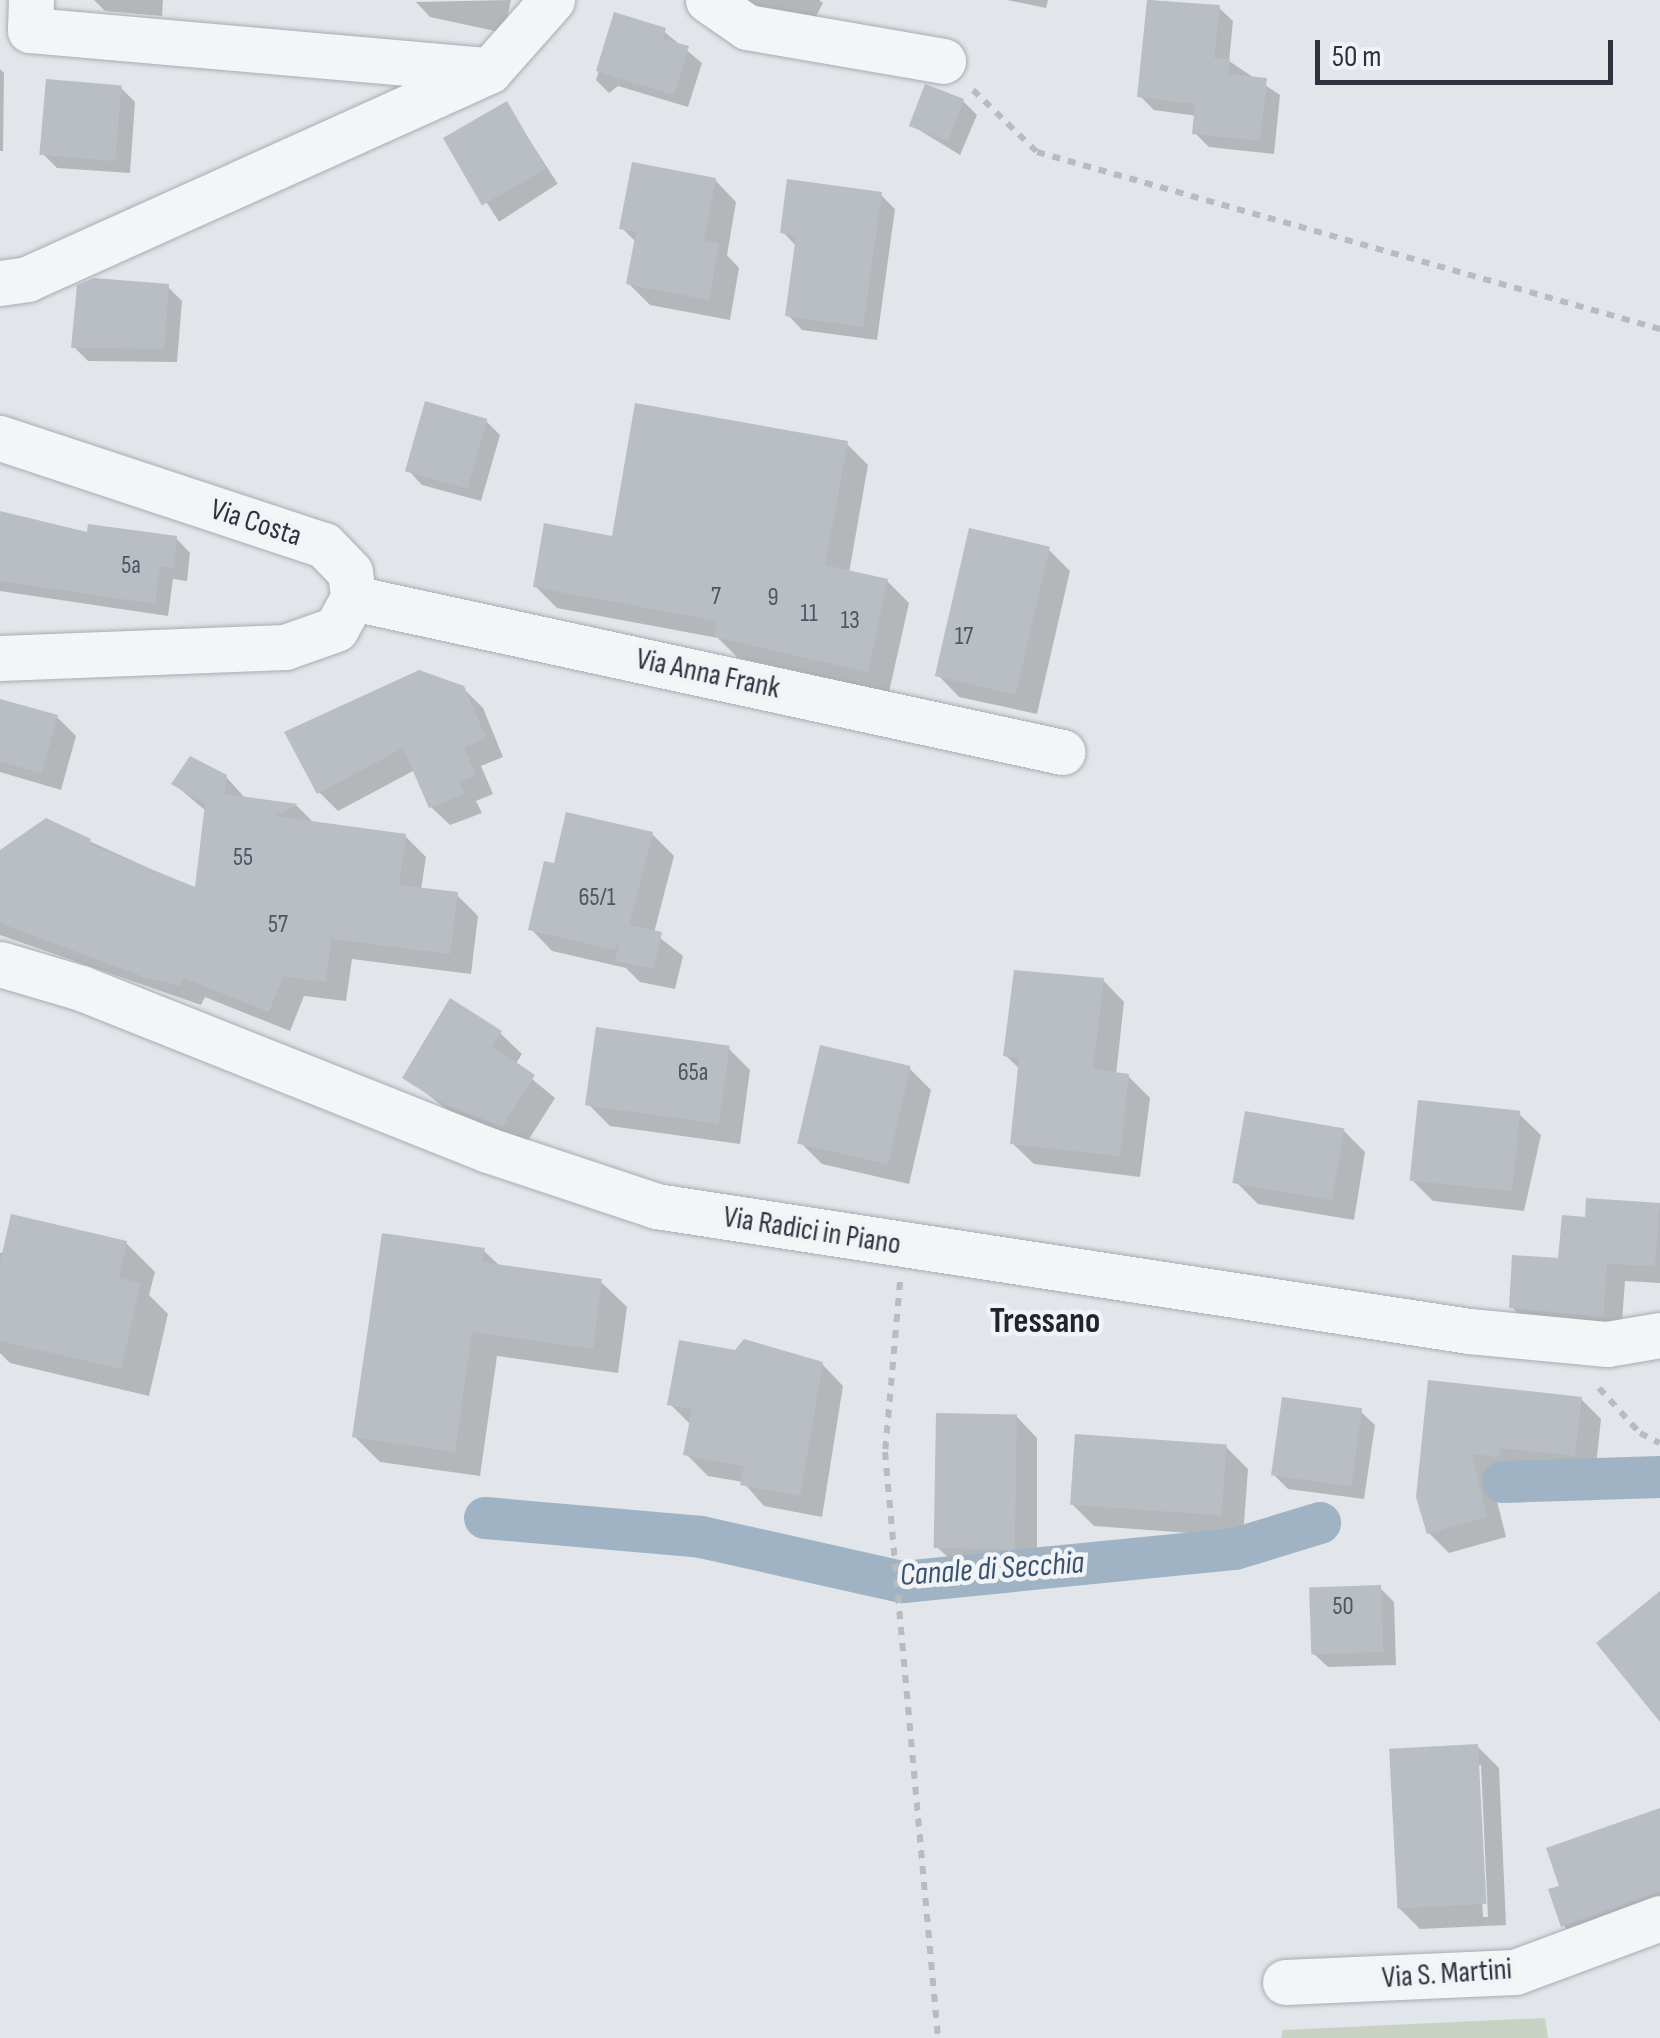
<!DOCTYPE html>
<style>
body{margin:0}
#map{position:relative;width:1660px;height:2038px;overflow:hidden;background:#e2e5e9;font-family:"Sofia Sans Condensed",sans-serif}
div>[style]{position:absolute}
.green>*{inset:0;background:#c8d2c4}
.shadow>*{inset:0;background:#0003;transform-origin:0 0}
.canal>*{height:42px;margin:-21px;padding:0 21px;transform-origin:21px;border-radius:21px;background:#a0b3c5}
.building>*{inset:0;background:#b9bec5;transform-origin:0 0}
.path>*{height:6px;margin-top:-3px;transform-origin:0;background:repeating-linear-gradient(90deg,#b8bbc0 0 8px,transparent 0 16px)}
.roads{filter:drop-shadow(0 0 2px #a8acb3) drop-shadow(0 0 2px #a8acb3)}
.street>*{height:45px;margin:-22.5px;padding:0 22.5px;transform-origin:22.5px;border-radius:22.5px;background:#f4f5f7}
span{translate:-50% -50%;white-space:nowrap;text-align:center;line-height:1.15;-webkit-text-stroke:9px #f1f3f6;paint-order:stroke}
.number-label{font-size:25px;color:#4f5660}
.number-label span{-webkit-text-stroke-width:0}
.street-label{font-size:30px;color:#2c333f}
.water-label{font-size:32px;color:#3a536e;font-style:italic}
.quarter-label{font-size:35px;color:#1e2430;font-weight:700}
.scale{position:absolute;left:1315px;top:40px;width:298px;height:45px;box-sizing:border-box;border:5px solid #2c333f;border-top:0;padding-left:12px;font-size:30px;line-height:35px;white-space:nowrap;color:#2c333f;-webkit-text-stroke:8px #f1f3f6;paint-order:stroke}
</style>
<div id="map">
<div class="green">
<i style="clip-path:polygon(1545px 2018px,1548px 2038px,1281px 2038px,1283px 2030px)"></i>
</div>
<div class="shadow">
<i style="clip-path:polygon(94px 0,163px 0,162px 16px,105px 11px)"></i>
<i style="clip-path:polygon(511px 0,504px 33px,430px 17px,416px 2px)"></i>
<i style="clip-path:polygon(747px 0,819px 0,823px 3px,813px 22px,774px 15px)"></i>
<i style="clip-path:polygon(1007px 0,1048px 0,1046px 8px)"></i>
<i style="clip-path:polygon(1150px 0,1218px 7px,1233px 21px,1229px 61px,1280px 95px,1274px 154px,1209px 147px,1195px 133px,1197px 116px,1154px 110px,1140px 96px)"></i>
<i style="clip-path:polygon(616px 15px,661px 29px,702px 63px,688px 107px,618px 86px,609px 93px,596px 80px)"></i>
<i style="clip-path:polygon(0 69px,4px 73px,3px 151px,0 151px)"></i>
<i style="clip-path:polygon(121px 88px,135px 102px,130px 173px,57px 168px,43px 154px)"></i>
<i style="clip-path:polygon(963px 101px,977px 115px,960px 155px,911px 125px)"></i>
<i style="left:506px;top:104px;width:95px;height:70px;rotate:57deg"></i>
<i style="clip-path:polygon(715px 180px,736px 202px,727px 255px,739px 268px,730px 320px,650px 305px,629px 284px,636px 242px,622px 228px)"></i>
<i style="clip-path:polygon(881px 195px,895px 209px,877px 340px,802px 330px,788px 315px,797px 247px,783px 232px)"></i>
<i style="clip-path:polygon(168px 287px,182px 301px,177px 362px,88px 361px,74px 347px)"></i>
<i style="clip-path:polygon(486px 421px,500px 435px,481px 501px,422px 485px,408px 470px)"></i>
<i style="clip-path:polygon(847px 444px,868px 465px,849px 573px,887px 581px,909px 603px,889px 692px,738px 658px,718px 638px,557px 608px,535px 586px,614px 539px)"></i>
<i style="clip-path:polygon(0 513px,89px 535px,176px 538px,190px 553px,187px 581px,173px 579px,168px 616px,0 591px)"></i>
<i style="clip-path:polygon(1048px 549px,1070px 571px,1037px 714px,959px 697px,938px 675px)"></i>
<i style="clip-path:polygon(463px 688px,483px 708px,503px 757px,481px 766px,493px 794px,476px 801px,482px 813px,450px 825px,431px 807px,415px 770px,338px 811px,319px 792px)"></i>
<i style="clip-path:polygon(0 702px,57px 717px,76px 736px,61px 790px,0 772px)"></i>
<i style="clip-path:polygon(226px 777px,247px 800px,297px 806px,315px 824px,405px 836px,426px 857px,421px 890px,457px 895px,478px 916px,471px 974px,352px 959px,346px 1001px,304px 996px,290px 1031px,205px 997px,201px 1005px,0 935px,0 869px,89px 841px,197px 890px,206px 811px,174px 784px)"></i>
<i style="clip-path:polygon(652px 834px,674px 856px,654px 933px,683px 956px,675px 989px,640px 982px,626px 968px,552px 951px,531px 929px,556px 866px)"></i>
<i style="clip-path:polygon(1103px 980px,1124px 1002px,1116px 1075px,1128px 1076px,1150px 1098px,1140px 1177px,1034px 1164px,1012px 1143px,1021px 1070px,1006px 1056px)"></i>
<i style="clip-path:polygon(500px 1033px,522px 1054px,515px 1065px,555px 1098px,524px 1147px,467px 1125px,405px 1077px)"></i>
<i style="clip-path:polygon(728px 1048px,750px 1070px,740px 1144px,610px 1126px,588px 1104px)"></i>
<i style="clip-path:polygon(909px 1068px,931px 1090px,909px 1184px,822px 1164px,800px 1142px)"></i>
<i style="clip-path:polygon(1519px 1114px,1541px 1135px,1524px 1211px,1433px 1201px,1411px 1179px)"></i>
<i style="clip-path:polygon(1343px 1130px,1365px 1152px,1354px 1220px,1258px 1204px,1236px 1182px)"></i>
<i style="clip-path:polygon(1589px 1201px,1660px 1205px,1660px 1283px,1625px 1281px,1621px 1335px,1530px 1326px,1512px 1307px,1561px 1261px,1587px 1220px)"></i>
<i style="clip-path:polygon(126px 1243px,155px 1272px,149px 1295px,168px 1314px,149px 1396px,10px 1363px,0 1353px,0 1253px)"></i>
<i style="clip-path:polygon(483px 1250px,501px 1267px,601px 1282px,627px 1307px,618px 1373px,497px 1356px,480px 1476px,380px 1462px,354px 1436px)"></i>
<i style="clip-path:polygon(822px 1364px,843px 1386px,822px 1517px,764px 1506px,743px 1482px,708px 1476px,686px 1454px,691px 1425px,670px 1404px)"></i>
<i style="clip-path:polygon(1431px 1383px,1581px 1399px,1601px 1419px,1595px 1475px,1519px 1466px,1518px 1476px,1490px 1473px,1506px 1537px,1449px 1553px,1429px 1533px)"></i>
<i style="clip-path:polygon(1360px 1411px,1375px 1425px,1364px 1499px,1288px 1489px,1274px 1475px)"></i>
<i style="clip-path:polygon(1016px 1416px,1037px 1438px,1037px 1569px,959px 1568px,937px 1547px)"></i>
<i style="clip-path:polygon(1226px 1447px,1248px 1469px,1243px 1537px,1094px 1526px,1072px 1504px)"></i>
<i style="clip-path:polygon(1380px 1588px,1394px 1602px,1396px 1665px,1328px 1667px,1313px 1653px)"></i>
<i style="clip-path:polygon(evenodd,1477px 1746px,1499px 1768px,1506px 1925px,1420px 1929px,1398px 1907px,1477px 1746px,1476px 1765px,1481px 1765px,1488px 1917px,1483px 1917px,1476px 1765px)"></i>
<i style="clip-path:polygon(1660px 1810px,1660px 1922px,1585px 1947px,1563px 1925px)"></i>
</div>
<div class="canal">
<i style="left:1503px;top:1482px;width:157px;rotate:-1.8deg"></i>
<i style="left:485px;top:1518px;width:217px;rotate:5deg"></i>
<i style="left:701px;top:1537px;width:207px;rotate:12.6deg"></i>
<i style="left:903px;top:1582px;width:334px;rotate:-5.7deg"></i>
<i style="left:1235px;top:1549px;width:89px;rotate:-17deg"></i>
</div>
<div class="building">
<i style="clip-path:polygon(1147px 0,1220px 5px,1214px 58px,1230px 59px,1228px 74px,1267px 78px,1260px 141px,1192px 134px,1195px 104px,1137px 97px)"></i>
<i style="clip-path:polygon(614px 12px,666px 28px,663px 39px,689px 46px,674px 95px,596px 71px)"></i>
<i style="left:46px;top:79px;width:76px;height:76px;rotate:5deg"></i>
<i style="left:925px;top:84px;width:42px;height:45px;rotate:21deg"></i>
<i style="left:507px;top:101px;width:78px;height:74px;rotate:60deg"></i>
<i style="clip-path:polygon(632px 162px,716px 178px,704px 241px,719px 244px,709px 300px,626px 284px,636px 232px,619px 229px)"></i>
<i style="clip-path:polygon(787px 179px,882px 192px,863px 327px,785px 316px,796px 236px,780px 233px)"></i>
<i style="clip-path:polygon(94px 278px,169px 284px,164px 349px,71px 348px,77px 285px)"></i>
<i style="left:425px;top:401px;width:65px;height:73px;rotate:16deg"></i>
<i style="clip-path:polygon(635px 403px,848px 441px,825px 565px,888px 579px,868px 672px,714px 637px,717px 621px,533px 587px,544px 523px,612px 536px)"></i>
<i style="clip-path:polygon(0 511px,87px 532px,88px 524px,177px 536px,174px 568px,160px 566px,155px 604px,0 581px)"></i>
<i style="left:969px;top:528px;width:83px;height:152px;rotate:13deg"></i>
<i style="clip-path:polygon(419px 670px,464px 686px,486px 738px,464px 747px,476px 775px,459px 782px,465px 794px,429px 808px,403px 748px,317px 794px,284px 732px)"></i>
<i style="clip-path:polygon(0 699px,58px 715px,42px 773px,0 762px)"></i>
<i style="clip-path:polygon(190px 756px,227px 775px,225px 794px,298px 804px,275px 816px,406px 834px,399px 885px,458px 892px,450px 954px,331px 939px,326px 982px,283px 976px,269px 1012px,183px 978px,180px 986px,144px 977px,0 923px,0 850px,46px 818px,91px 839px,89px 844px,195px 887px,205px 804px,171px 784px)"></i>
<i style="clip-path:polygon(566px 812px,653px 832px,629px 925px,662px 932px,654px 969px,615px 961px,620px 939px,614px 950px,528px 930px,544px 861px,554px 863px)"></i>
<i style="clip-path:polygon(1014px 970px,1104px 978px,1093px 1069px,1129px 1074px,1120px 1156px,1010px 1144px,1019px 1058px,1003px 1056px)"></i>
<i style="clip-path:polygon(450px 998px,502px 1031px,492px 1046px,535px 1075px,502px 1127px,443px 1104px,402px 1078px)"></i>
<i style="left:596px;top:1027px;width:135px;height:79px;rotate:8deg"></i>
<i style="left:820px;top:1045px;width:93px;height:101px;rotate:13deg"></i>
<i style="left:1418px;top:1100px;width:103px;height:81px;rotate:6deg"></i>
<i style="left:1245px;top:1111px;width:101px;height:73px;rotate:10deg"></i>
<i style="clip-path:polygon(1586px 1198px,1660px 1203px,1655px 1266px,1607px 1264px,1603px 1317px,1509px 1308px,1512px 1255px,1558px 1258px,1562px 1215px,1585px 1217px)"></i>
<i style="clip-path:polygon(11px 1214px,127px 1241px,119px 1278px,141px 1283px,121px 1369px,0 1341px,0 1263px)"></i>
<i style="clip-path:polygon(382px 1233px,485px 1248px,482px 1262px,602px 1279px,593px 1349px,472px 1332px,455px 1452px,352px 1437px)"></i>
<i style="clip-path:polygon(744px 1339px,823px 1362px,800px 1496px,740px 1485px,744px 1466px,683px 1455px,692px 1409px,667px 1405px,679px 1340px,735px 1350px)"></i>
<i style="clip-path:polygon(1428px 1380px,1582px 1397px,1575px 1456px,1500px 1448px,1499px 1457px,1472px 1454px,1487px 1517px,1427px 1534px,1416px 1497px)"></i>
<i style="left:1282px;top:1397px;width:81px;height:79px;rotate:8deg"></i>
<i style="left:936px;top:1413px;width:81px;height:135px;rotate:1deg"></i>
<i style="left:1075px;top:1434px;width:152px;height:71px;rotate:4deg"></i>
<i style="left:1381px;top:1585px;width:67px;height:72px;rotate:88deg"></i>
<i style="clip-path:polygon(1660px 1591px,1660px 1722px,1596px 1643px)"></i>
<i style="left:1478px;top:1744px;width:160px;height:89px;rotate:87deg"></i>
<i style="clip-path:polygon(1660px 1808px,1660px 1892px,1561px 1927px,1548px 1889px,1559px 1886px,1546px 1848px)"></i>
</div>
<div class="path">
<i style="left:973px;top:90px;width:89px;rotate:44.1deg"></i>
<i style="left:1037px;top:152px;width:648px;rotate:15.86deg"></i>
<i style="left:900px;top:1282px;width:171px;rotate:95deg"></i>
<i style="left:885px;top:1452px;width:588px;rotate:84.83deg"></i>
<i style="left:1599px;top:1388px;width:61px;rotate:47.7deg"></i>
<i style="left:1640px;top:1433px;width:22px;rotate:27deg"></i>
</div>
<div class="roads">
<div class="street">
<i style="left:31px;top:0;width:30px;rotate:92deg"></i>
<i style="left:30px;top:30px;width:457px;rotate:5deg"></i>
<i style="left:708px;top:0;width:47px;rotate:34.7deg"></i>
<i style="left:747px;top:27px;width:199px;rotate:9.8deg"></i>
<i style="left:0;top:283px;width:27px;rotate:-8deg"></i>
<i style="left:27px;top:279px;width:507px;rotate:-24.24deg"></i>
<i style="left:489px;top:71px;width:95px;rotate:-48.4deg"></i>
<i style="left:0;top:438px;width:341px;rotate:18.3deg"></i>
<i style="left:324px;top:545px;width:37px;rotate:46deg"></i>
<i style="left:350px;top:572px;width:26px;rotate:83deg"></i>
<i style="left:353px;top:598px;width:35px;rotate:119deg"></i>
<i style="left:336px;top:629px;width:54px;rotate:160.6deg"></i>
<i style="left:285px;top:647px;width:285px;rotate:177.8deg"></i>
<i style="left:353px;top:598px;width:726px;rotate:12.25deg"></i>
<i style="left:0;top:964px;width:84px;rotate:16.5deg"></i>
<i style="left:81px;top:988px;width:438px;rotate:21.7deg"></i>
<i style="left:488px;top:1150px;width:177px;rotate:18.4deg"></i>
<i style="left:656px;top:1206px;width:823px;rotate:8.74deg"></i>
<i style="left:1469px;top:1331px;width:139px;rotate:5.4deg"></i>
<i style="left:1607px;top:1344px;width:54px;rotate:-9.6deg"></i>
<i style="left:1285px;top:1982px;width:230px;rotate:-2.5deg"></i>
<i style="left:1515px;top:1972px;width:155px;rotate:-20.4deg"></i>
</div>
</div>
<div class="number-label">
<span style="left:131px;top:566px">5a</span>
<span style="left:716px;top:597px">7</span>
<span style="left:773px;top:598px">9</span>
<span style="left:809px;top:614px">11</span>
<span style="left:850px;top:621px">13</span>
<span style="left:964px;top:637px">17</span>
<span style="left:243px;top:858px">55</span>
<span style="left:597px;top:898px">65/1</span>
<span style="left:278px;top:925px">57</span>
<span style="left:693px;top:1073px">65a</span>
<span style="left:1343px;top:1607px">50</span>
</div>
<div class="street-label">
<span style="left:256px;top:523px;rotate:18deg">Via Costa</span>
<span style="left:708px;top:674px;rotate:12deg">Via Anna Frank</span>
<span style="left:812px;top:1231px;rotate:9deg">Via Radici in Piano</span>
<span style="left:1447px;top:1974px;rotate:-4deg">Via S. Martini</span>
</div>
<div class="water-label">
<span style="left:992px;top:1570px;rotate:-4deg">Canale di Secchia</span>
</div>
<div class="quarter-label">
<span style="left:1045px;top:1322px">Tressano</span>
</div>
<div class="scale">50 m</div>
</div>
